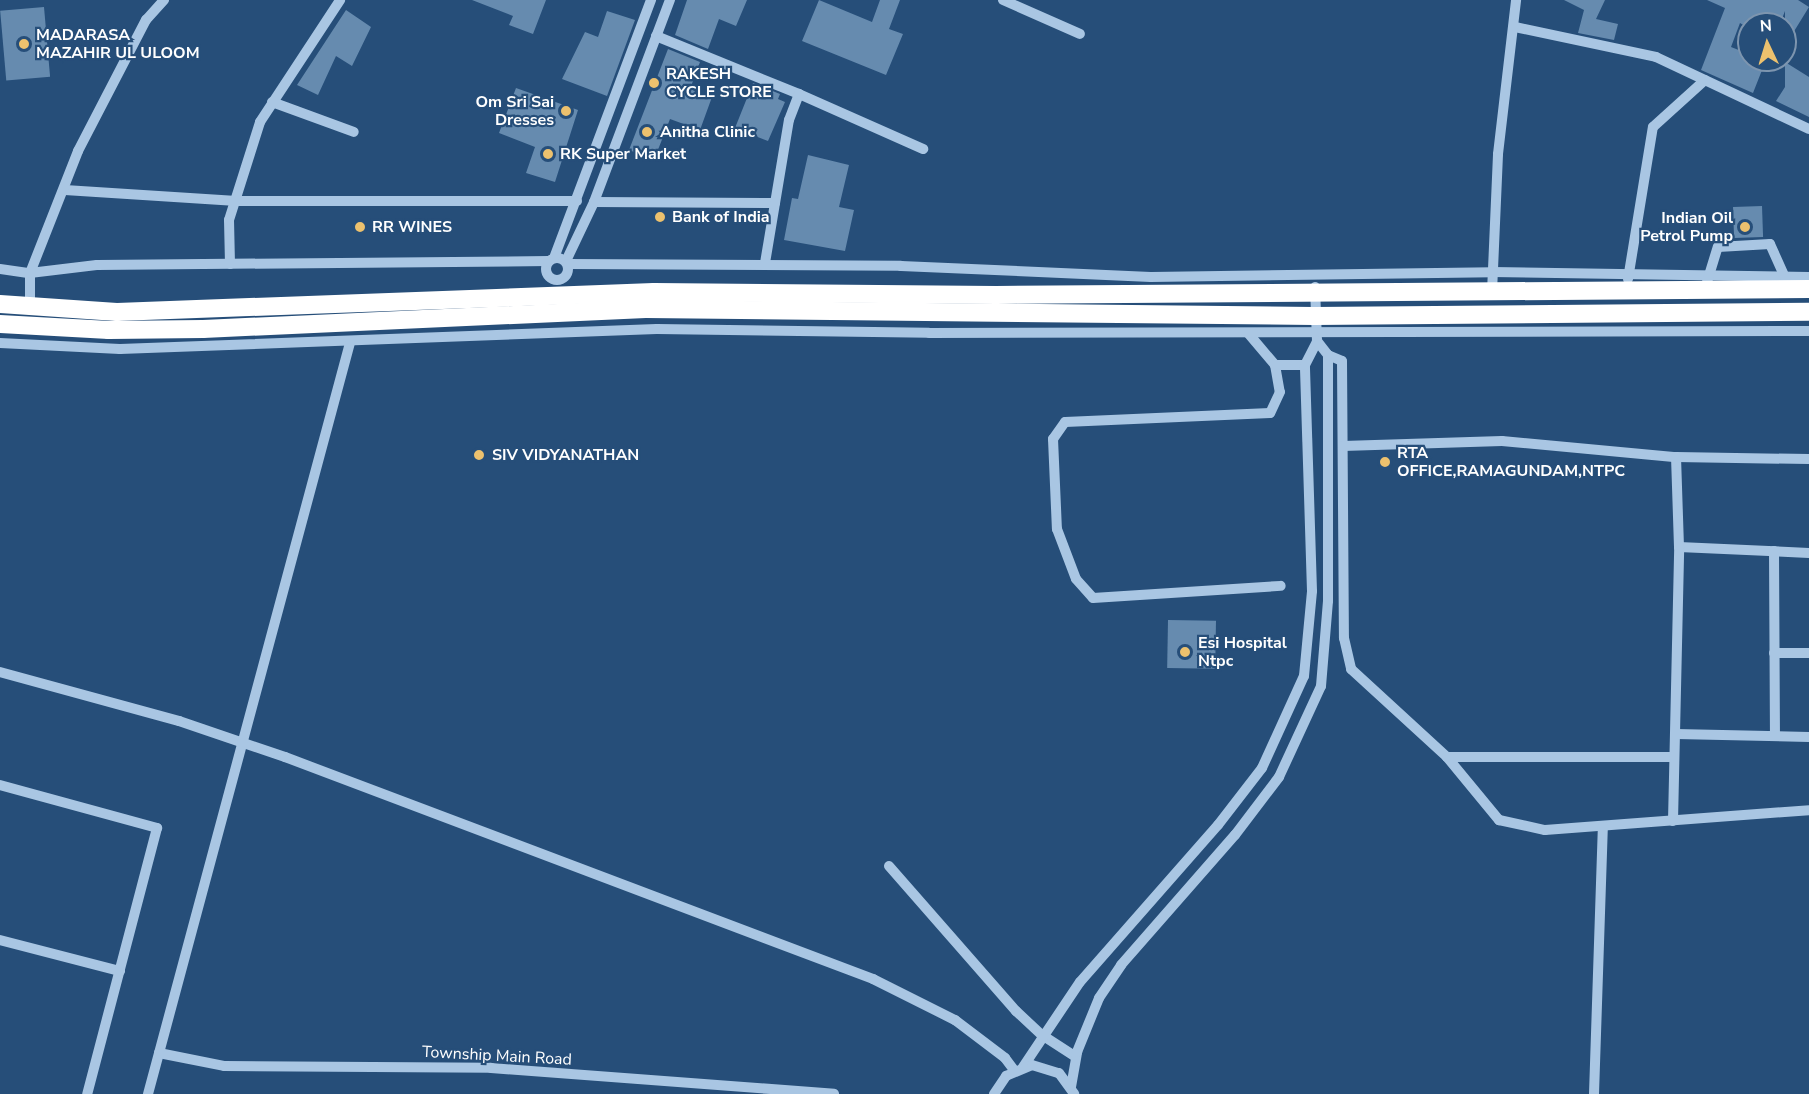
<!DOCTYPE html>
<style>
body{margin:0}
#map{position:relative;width:1809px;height:1094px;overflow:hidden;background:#264e79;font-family:"Nunito Sans",sans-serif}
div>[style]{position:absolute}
.building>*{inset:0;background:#668baf;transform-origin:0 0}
.minor>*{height:10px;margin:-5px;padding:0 5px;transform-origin:5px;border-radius:5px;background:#a9c6e3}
.minor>.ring{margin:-5px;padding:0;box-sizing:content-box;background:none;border:10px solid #a9c6e3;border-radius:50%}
.highway>*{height:18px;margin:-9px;padding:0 9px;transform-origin:9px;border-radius:9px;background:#fff}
.dots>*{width:16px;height:16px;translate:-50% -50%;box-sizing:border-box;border:3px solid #264e79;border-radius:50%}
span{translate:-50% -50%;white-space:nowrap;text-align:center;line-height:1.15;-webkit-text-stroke:4.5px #264e79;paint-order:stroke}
.poi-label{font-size:16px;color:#fff;font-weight:700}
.left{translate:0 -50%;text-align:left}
.right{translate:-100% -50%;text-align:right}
.street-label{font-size:16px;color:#fff}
.north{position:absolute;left:1737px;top:12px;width:60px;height:60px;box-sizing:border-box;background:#264e79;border:2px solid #7d95af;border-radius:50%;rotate:356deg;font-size:16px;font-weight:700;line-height:24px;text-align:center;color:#fff}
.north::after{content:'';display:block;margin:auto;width:21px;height:27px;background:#ecc16e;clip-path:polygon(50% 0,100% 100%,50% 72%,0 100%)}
</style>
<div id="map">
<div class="building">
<i style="clip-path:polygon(472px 0,546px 0,533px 34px,509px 25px,513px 16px)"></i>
<i style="clip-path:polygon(687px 0,747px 0,736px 26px,719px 19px,708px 49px,675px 35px)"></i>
<i style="clip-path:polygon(819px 0,872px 22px,880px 0,900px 0,889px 29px,903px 34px,886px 75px,802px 41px)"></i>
<i style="clip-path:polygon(1564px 0,1605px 0,1596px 19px,1618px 24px,1614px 40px,1578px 33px,1584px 10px)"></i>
<i style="clip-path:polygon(1707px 0,1798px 0,1809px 7px,1785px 46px,1785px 11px,1780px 24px,1749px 24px,1748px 28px,1740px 23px,1731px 47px,1749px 54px,1749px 60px,1766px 60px,1753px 93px,1701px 70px,1725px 8px)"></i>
<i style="left:44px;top:7px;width:70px;height:44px;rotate:85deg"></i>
<i style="clip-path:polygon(346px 10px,371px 27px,352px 66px,336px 56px,318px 95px,297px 85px)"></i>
<i style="clip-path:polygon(607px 11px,635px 20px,607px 96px,562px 79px,585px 32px,598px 37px)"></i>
<i style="clip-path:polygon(668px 49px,700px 62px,690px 89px,712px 97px,700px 130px,670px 119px,654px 160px,629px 150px)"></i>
<i style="clip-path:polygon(1785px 62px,1809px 77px,1809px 117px,1776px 101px,1785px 87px)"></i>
<i style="clip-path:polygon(753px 83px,780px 94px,778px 99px,785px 102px,768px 141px,735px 128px)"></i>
<i style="clip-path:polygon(516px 88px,578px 110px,555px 182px,526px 173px,535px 147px,499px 133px)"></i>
<i style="clip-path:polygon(808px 155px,849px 165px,839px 207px,854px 210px,845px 251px,784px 240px,792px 198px,798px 199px)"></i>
<i style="left:1762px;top:206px;width:31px;height:29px;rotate:88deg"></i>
<i style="left:1168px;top:620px;width:48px;height:48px;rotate:1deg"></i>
</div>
<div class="minor">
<i style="left:1003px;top:0;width:84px;rotate:23.8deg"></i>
<i style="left:1515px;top:27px;width:144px;rotate:12deg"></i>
<i style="left:1656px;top:57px;width:169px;rotate:25.2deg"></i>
<i style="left:656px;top:36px;width:154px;rotate:22.1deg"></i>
<i style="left:272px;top:102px;width:87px;rotate:20.1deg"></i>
<i style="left:65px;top:190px;width:168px;rotate:3.7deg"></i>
<i style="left:233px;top:201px;width:344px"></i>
<i style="left:594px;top:202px;width:181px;rotate:0.3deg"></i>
<i class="ring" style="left:546px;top:258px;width:12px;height:12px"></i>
<i style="left:554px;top:258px;width:276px;rotate:-69.4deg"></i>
<i style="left:566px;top:261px;width:65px;rotate:-64.6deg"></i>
<i style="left:594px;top:202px;width:216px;rotate:-69.4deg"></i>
<i style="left:765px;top:263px;width:145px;rotate:-80.5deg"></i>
<i style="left:789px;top:120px;width:28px;rotate:-69deg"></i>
<i style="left:799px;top:94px;width:136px;rotate:23.9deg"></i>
<i style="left:230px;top:264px;width:44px;rotate:-91.3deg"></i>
<i style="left:229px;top:220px;width:103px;rotate:-72.4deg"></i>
<i style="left:260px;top:122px;width:146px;rotate:-56.7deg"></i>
<i style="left:568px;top:264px;width:333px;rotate:0.3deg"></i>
<i style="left:901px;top:266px;width:250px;rotate:2.5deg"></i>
<i style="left:1151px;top:277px;width:341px;rotate:-0.8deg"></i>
<i style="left:1492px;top:272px;width:317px;rotate:0.9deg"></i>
<i style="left:0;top:269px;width:30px;rotate:8deg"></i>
<i style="left:30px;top:273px;width:67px;rotate:-6.8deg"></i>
<i style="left:97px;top:265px;width:452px;rotate:-0.5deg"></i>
<i style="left:1628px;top:279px;width:154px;rotate:-80.7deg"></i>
<i style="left:1653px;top:127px;width:70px;rotate:-42.1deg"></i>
<i style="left:1707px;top:282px;width:37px;rotate:-73deg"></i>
<i style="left:1718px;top:247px;width:52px;rotate:-3.3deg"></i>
<i style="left:1770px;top:244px;width:42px;rotate:65.9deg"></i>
<i style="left:1492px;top:292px;width:138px;rotate:-87.5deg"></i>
<i style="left:1498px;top:154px;width:155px;rotate:-83.3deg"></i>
<i style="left:30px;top:308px;width:35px;rotate:-90deg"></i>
<i style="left:30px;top:273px;width:131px;rotate:-68.5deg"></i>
<i style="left:78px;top:151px;width:148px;rotate:-62.6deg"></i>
<i style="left:146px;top:20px;width:27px;rotate:-48deg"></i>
<i style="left:1248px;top:333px;width:42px;rotate:49.8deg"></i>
<i style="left:1275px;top:365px;width:27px;rotate:80deg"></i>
<i style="left:1280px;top:392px;width:23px;rotate:115deg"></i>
<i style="left:1270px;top:413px;width:205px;rotate:177.5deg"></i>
<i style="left:1065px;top:422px;width:21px;rotate:125deg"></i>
<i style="left:1053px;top:439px;width:90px;rotate:87.5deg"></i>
<i style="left:1057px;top:529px;width:53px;rotate:69.2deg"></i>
<i style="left:1076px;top:579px;width:25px;rotate:48deg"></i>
<i style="left:1093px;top:598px;width:188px;rotate:-3.7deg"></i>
<i style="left:0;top:343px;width:120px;rotate:2.9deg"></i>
<i style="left:120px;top:349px;width:537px;rotate:-2.13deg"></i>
<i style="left:657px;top:329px;width:272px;rotate:0.8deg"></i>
<i style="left:929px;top:333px;width:880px;rotate:-0.13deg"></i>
<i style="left:1328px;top:355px;width:15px;rotate:23deg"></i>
<i style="left:1342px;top:361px;width:277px;rotate:89.6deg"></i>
<i style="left:1344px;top:638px;width:32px;rotate:77deg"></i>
<i style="left:1351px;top:669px;width:130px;rotate:42.5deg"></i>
<i style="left:1447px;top:757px;width:82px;rotate:50.5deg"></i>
<i style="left:1499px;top:820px;width:47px;rotate:12.3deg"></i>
<i style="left:1545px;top:830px;width:265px;rotate:-4.3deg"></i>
<i style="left:1275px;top:365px;width:30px"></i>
<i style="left:1343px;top:446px;width:159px;rotate:-1.8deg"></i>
<i style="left:1502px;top:441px;width:175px;rotate:5.3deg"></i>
<i style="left:1676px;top:457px;width:133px;rotate:0.9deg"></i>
<i style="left:1679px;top:547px;width:130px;rotate:2.6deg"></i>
<i style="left:1774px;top:551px;width:183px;rotate:89.7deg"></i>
<i style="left:1774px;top:653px;width:35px"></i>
<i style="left:0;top:672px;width:186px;rotate:15.3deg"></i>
<i style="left:179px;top:721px;width:112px;rotate:18.8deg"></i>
<i style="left:285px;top:757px;width:629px;rotate:20.68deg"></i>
<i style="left:873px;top:979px;width:92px;rotate:26.6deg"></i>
<i style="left:955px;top:1020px;width:63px;rotate:37.2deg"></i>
<i style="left:1005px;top:1058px;width:15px;rotate:53deg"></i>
<i style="left:1676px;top:734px;width:133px;rotate:1.3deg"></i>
<i style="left:1447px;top:757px;width:227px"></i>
<i style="left:0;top:785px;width:163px;rotate:15.3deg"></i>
<i style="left:157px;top:828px;width:275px;rotate:104.7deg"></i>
<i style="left:1673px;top:821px;width:274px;rotate:-88.7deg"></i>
<i style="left:1679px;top:547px;width:90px;rotate:-91.9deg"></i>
<i style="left:889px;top:866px;width:193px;rotate:48.8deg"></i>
<i style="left:1016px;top:1011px;width:35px;rotate:43deg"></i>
<i style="left:1042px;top:1035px;width:40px;rotate:32.9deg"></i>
<i style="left:0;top:940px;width:124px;rotate:14.5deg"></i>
<i style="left:159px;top:1053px;width:66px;rotate:11.3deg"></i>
<i style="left:224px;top:1066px;width:267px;rotate:0.4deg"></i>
<i style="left:491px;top:1068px;width:344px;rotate:4.3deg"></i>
<i style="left:1023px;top:1067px;width:102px;rotate:-56.2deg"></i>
<i style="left:1080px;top:982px;width:209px;rotate:-48.7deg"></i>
<i style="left:1218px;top:825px;width:72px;rotate:-52.3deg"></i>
<i style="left:1262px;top:768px;width:101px;rotate:-65.5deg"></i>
<i style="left:1304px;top:676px;width:85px;rotate:-84.6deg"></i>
<i style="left:1312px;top:591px;width:226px;rotate:-91.8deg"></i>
<i style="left:1305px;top:365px;width:27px;rotate:-63deg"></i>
<i style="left:1317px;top:341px;width:54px;rotate:-92.1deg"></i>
<i style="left:1071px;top:1087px;width:36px;rotate:-80deg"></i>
<i style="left:1077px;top:1052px;width:58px;rotate:-67.8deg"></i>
<i style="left:1099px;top:998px;width:40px;rotate:-56deg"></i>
<i style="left:1121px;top:965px;width:173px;rotate:-48.8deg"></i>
<i style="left:1235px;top:835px;width:73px;rotate:-52.8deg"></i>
<i style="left:1279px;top:777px;width:100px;rotate:-65.2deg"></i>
<i style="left:1321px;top:686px;width:85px;rotate:-85.3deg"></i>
<i style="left:1328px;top:601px;width:246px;rotate:-90deg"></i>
<i style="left:1328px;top:355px;width:18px;rotate:-128deg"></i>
<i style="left:148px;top:1094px;width:778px;rotate:-74.95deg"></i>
<i style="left:994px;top:1094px;width:22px;rotate:-56deg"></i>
<i style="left:1006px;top:1076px;width:28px;rotate:-23deg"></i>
<i style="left:1032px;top:1065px;width:28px;rotate:17deg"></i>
<i style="left:1059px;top:1073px;width:26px;rotate:54deg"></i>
<i style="left:1594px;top:1094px;width:268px;rotate:-88.1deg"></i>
</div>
<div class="highway">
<i style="left:0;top:304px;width:117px;rotate:3.9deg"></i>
<i style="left:117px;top:312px;width:537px;rotate:-2.13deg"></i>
<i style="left:654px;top:292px;width:342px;rotate:0.5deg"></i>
<i style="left:996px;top:295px;width:813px;rotate:-0.42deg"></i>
<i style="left:0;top:324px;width:109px;rotate:3.2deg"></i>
<i style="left:109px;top:330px;width:94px;rotate:-0.6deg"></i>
<i style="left:203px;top:329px;width:443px;rotate:-2.6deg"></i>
<i style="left:646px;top:309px;width:668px;rotate:0.6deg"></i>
<i style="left:1314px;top:316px;width:495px;rotate:-0.5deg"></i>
</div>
<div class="dots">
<i style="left:24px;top:44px;background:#ecc16e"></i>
<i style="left:654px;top:83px;background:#ecc16e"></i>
<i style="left:566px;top:111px;background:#ecc16e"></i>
<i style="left:647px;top:132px;background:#ecc16e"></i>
<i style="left:548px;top:154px;background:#ecc16e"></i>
<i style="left:660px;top:217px;background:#ecc16e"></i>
<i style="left:360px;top:227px;background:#ecc16e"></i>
<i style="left:1745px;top:227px;background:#ecc16e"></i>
<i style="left:479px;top:455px;background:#ecc16e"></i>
<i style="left:1385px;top:462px;background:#ecc16e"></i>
<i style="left:1185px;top:652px;background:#ecc16e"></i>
</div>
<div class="poi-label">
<span class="left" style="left:36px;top:44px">MADARASA<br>MAZAHIR UL ULOOM</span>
<span class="left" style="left:666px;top:83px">RAKESH<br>CYCLE STORE</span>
<span class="right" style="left:554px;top:111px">Om Sri Sai<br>Dresses</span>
<span class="left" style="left:660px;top:132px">Anitha Clinic</span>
<span class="left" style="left:560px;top:154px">RK Super Market</span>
<span class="left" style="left:672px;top:217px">Bank of India</span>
<span class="right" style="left:1733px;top:227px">Indian Oil<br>Petrol Pump</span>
<span class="left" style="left:372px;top:227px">RR WINES</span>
<span class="left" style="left:1397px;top:462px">RTA<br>OFFICE,RAMAGUNDAM,NTPC</span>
<span class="left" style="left:492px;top:455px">SIV VIDYANATHAN</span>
<span class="left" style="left:1198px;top:652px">Esi Hospital<br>Ntpc</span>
</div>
<div class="street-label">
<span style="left:497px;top:1056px;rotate:3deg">Township Main Road</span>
</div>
<div class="north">N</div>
</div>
